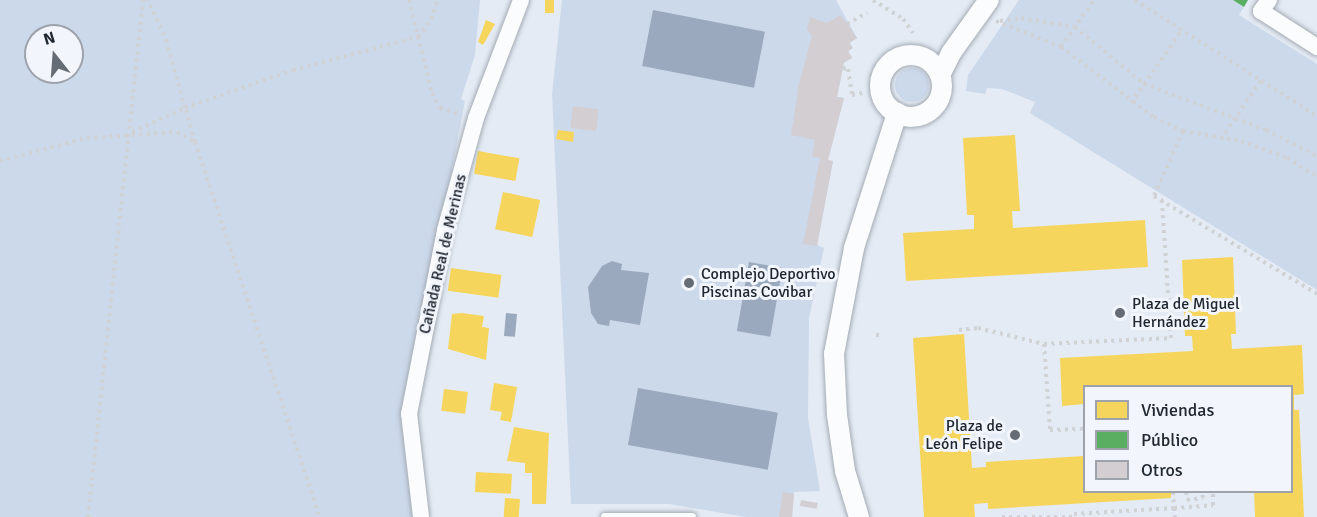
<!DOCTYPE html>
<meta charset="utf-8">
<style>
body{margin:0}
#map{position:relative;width:1317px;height:517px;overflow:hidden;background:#e4ebf4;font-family:Signika,sans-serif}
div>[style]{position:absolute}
.green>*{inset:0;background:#ccd9eb}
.round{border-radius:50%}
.water>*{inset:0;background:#9aa9bd;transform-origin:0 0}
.homes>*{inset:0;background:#f6d55c;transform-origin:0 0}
.public>*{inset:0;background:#5aae61}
.building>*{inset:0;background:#d2ced2;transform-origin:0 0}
.path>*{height:4px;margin-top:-2px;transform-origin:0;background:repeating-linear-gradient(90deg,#d0d2d5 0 3px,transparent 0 7.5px)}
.roads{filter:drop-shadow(0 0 2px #a4abb4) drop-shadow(0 0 2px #a4abb4)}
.service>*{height:8px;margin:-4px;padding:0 4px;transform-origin:4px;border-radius:4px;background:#fbfcfd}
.minor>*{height:16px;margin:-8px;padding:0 8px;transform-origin:8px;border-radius:8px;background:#fbfcfd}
.tertiary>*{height:20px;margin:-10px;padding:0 10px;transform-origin:10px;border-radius:10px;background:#fbfcfd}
.tertiary>.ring{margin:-10px;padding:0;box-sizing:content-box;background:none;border:20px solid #fbfcfd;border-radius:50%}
.dots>*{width:16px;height:16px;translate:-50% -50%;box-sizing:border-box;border:3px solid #f2f6fc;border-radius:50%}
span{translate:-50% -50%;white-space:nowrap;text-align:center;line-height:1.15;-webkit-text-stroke:6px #f2f6fc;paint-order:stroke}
.street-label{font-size:16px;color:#202731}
.poi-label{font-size:16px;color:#202731}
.left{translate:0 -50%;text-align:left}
.right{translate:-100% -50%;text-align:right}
.legend{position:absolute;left:1083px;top:385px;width:210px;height:108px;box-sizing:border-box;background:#f2f6fc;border:2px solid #9ea3ab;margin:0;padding:8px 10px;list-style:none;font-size:18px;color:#202731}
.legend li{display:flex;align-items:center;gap:12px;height:30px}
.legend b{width:30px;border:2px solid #9ea3ab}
.north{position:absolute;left:24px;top:24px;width:60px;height:60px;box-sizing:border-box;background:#f2f6fc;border:2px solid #9ea3ab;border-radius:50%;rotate:343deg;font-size:16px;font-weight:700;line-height:24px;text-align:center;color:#202731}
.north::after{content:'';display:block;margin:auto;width:21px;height:27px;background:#656c75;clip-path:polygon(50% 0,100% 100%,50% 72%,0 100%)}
</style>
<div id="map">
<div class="green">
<i style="clip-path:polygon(evenodd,0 0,480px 0,475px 55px,461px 99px,465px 101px,405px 415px,413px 517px,0 517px,0 0,36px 36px,72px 36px,72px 72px,36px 72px,36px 36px)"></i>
<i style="clip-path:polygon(562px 0,836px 0,857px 38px,850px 43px,853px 48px,848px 51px,852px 58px,844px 63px,837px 97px,844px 98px,828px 160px,833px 161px,817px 245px,824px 248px,809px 318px,808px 418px,820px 491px,794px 492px,792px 517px,746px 517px,669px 504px,571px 504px,552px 94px)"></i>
<i style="clip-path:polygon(1019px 0,1233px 0,1244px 7px,1239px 15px,1317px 64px,1317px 290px,1030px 113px,1035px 102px,1002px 89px,987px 88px,985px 94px,966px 91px,968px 75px)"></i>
<i class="round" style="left:895px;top:68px;width:34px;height:34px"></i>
</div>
<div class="water">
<i style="left:653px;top:10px;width:114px;height:57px;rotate:11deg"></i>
<i style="clip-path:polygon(612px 261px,622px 264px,621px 270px,649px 273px,640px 325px,610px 320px,609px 326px,598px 324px,591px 313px,588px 287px,602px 266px)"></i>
<i style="left:749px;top:262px;width:34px;height:70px;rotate:10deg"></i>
<i style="left:506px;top:313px;width:11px;height:23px;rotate:5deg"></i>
<i style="left:638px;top:388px;width:142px;height:58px;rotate:10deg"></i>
</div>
<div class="homes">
<i style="left:545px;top:0;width:9px;height:13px"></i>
<i style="clip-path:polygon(486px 20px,495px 24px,483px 45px,478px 42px)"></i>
<i style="clip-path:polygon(558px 130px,574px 132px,573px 142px,556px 139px)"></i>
<i style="clip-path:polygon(1015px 135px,1020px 211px,1012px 211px,1013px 228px,1145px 220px,1148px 267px,906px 281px,903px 233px,974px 229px,974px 215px,967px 215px,963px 138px)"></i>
<i style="left:478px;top:151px;width:42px;height:23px;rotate:10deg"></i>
<i style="left:503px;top:192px;width:38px;height:38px;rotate:12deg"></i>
<i style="clip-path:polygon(1233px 257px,1236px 334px,1231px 334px,1232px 349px,1302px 345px,1304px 394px,1294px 395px,1294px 410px,1299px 410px,1304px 517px,1255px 517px,1254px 492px,1292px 492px,1292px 386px,1084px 386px,1084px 404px,1062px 406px,1060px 358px,1193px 351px,1192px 336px,1185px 336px,1182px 260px)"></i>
<i style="left:451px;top:268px;width:51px;height:23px;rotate:8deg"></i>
<i style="clip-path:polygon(462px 313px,484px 316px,482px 327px,489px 328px,486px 360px,448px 349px,452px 314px)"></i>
<i style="clip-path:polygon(964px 334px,972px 468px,986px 467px,986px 462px,1084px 456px,1084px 492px,1171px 492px,1171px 498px,988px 509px,988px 503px,974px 504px,975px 517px,924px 517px,913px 338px)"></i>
<i style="clip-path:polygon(494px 383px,517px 387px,511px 422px,500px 420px,502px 412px,490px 410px)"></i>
<i style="left:444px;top:389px;width:24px;height:22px;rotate:7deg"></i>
<i style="clip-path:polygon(514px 427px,549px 433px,546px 504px,532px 504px,532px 473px,525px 473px,525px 463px,507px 461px)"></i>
<i style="left:476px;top:472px;width:36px;height:20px;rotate:3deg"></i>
<i style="left:505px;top:498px;width:15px;height:19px;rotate:4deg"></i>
</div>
<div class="public">
<i style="clip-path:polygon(1233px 0,1248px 0,1244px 7px)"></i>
</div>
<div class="building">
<i style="clip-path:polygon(841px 15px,857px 38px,849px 43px,853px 48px,848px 51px,852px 58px,844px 62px,837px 97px,844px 98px,828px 160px,833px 161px,817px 246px,803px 244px,820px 158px,812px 157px,815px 140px,791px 135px,799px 84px,812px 36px,807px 29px,810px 17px,827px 23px)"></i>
<i style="left:573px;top:106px;width:26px;height:22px;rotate:7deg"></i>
<i style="clip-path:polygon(783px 492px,794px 494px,792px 517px,779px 517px)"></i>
<i style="left:801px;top:500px;width:17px;height:6px;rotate:10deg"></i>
</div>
<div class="path">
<i style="left:409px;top:0;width:96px;rotate:76.1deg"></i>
<i style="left:432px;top:93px;width:17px;rotate:62deg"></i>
<i style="left:440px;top:108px;width:22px;rotate:16deg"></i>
<i style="left:873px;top:0;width:36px;rotate:32deg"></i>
<i style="left:903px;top:19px;width:17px;rotate:54deg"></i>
<i style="left:1135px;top:0;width:216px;rotate:32.5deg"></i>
<i style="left:996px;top:21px;width:70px;rotate:21.8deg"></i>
<i style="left:1061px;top:47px;width:116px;rotate:37deg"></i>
<i style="left:1154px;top:117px;width:32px;rotate:26deg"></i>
<i style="left:1183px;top:131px;width:59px;rotate:9.8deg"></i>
<i style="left:1241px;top:141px;width:49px;rotate:20.3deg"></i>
<i style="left:1287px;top:158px;width:36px;rotate:32deg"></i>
<i style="left:1000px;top:21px;width:21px;rotate:-8deg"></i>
<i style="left:1021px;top:18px;width:55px;rotate:9.5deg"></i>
<i style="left:1075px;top:27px;width:89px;rotate:39.6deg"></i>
<i style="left:1144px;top:84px;width:130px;rotate:20.7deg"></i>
<i style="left:1266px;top:130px;width:57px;rotate:27deg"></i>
<i style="left:847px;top:24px;width:23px;rotate:-29deg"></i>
<i style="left:1061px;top:47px;width:57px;rotate:-54.9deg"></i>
<i style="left:843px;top:68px;width:5px;rotate:11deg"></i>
<i style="left:848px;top:69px;width:26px;rotate:81deg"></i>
<i style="left:852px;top:95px;width:11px;rotate:-10deg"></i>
<i style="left:1131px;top:103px;width:89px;rotate:-55.1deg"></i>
<i style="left:1183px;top:131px;width:71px;rotate:114deg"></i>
<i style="left:1154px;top:196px;width:190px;rotate:31deg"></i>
<i style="left:132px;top:132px;width:58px;rotate:-24.4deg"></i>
<i style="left:185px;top:108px;width:68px;rotate:-105.3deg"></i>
<i style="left:167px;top:42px;width:46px;rotate:-114.3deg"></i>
<i style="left:1221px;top:139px;width:71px;rotate:-55.9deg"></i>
<i style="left:195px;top:142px;width:395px;rotate:71.6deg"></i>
<i style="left:0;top:161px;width:90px;rotate:-14.8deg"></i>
<i style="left:87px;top:138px;width:90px;rotate:-3.8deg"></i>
<i style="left:177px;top:132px;width:21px;rotate:29deg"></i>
<i style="left:195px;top:142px;width:35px;rotate:-106deg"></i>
<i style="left:185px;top:108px;width:114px;rotate:-19.4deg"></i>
<i style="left:293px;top:70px;width:129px;rotate:-14.8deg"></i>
<i style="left:418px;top:37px;width:22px;rotate:-54deg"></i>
<i style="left:431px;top:19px;width:20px;rotate:-70deg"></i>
<i style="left:959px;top:330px;width:19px;rotate:-6deg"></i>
<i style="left:978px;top:328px;width:68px;rotate:13.6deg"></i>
<i style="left:1044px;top:344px;width:127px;rotate:-2.7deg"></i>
<i style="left:1171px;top:338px;width:137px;rotate:-93.8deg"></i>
<i style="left:876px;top:335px;width:5px"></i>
<i style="left:1044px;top:344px;width:86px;rotate:86deg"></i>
<i style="left:1050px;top:430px;width:34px;rotate:-2deg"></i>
<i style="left:1173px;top:492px;width:16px;rotate:86deg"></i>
<i style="left:1174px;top:508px;width:39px;rotate:-4deg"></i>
<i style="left:1213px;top:505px;width:13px;rotate:-90deg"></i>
<i style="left:1186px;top:492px;width:8px;rotate:83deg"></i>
<i style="left:1187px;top:500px;width:16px;rotate:-7deg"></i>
<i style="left:1203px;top:498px;width:6px;rotate:-99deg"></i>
<i style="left:1074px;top:514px;width:100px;rotate:-3.4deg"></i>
<i style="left:1174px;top:508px;width:9px;rotate:84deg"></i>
<i style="left:88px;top:517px;width:520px;rotate:-83.93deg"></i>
<i style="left:1002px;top:517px;width:72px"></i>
</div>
<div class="roads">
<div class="service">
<i style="left:605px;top:517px;width:87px"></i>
</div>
<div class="minor">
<i style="left:1269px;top:0;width:14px;rotate:126deg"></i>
<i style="left:1261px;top:11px;width:67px;rotate:32.7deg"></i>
<i style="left:421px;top:517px;width:104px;rotate:-96.6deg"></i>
<i style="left:409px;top:414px;width:187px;rotate:-78.9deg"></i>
<i style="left:445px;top:230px;width:116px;rotate:-74.5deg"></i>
<i style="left:476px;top:118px;width:126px;rotate:-69.1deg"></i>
</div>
<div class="tertiary">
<i class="ring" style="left:880px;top:55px;width:42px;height:42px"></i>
<i style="left:940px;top:75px;width:25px;rotate:-63deg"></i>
<i style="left:951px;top:53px;width:65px;rotate:-54.4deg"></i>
<i style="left:859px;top:517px;width:48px;rotate:-106.9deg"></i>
<i style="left:845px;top:471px;width:57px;rotate:-98.1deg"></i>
<i style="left:837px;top:415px;width:61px;rotate:-92.8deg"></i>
<i style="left:834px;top:354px;width:108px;rotate:-79.3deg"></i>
<i style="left:854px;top:248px;width:142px;rotate:-72.3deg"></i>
</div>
</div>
<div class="dots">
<i style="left:689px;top:283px;background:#656c75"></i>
<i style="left:1120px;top:313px;background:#656c75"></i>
<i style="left:1015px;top:435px;background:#656c75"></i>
</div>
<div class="street-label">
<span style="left:443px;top:254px;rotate:-77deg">Cañada Real de Merinas</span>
</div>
<div class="poi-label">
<span class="left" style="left:701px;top:283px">Complejo Deportivo<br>Piscinas Covibar</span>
<span class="left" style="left:1132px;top:313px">Plaza de Miguel<br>Hernández</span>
<span class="right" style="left:1003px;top:435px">Plaza de<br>León Felipe</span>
</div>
<ul class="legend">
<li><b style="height:16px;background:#f6d55c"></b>Viviendas</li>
<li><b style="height:16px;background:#5aae61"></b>Público</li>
<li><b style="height:16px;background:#d2ced2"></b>Otros</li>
</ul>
<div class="north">N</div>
</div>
